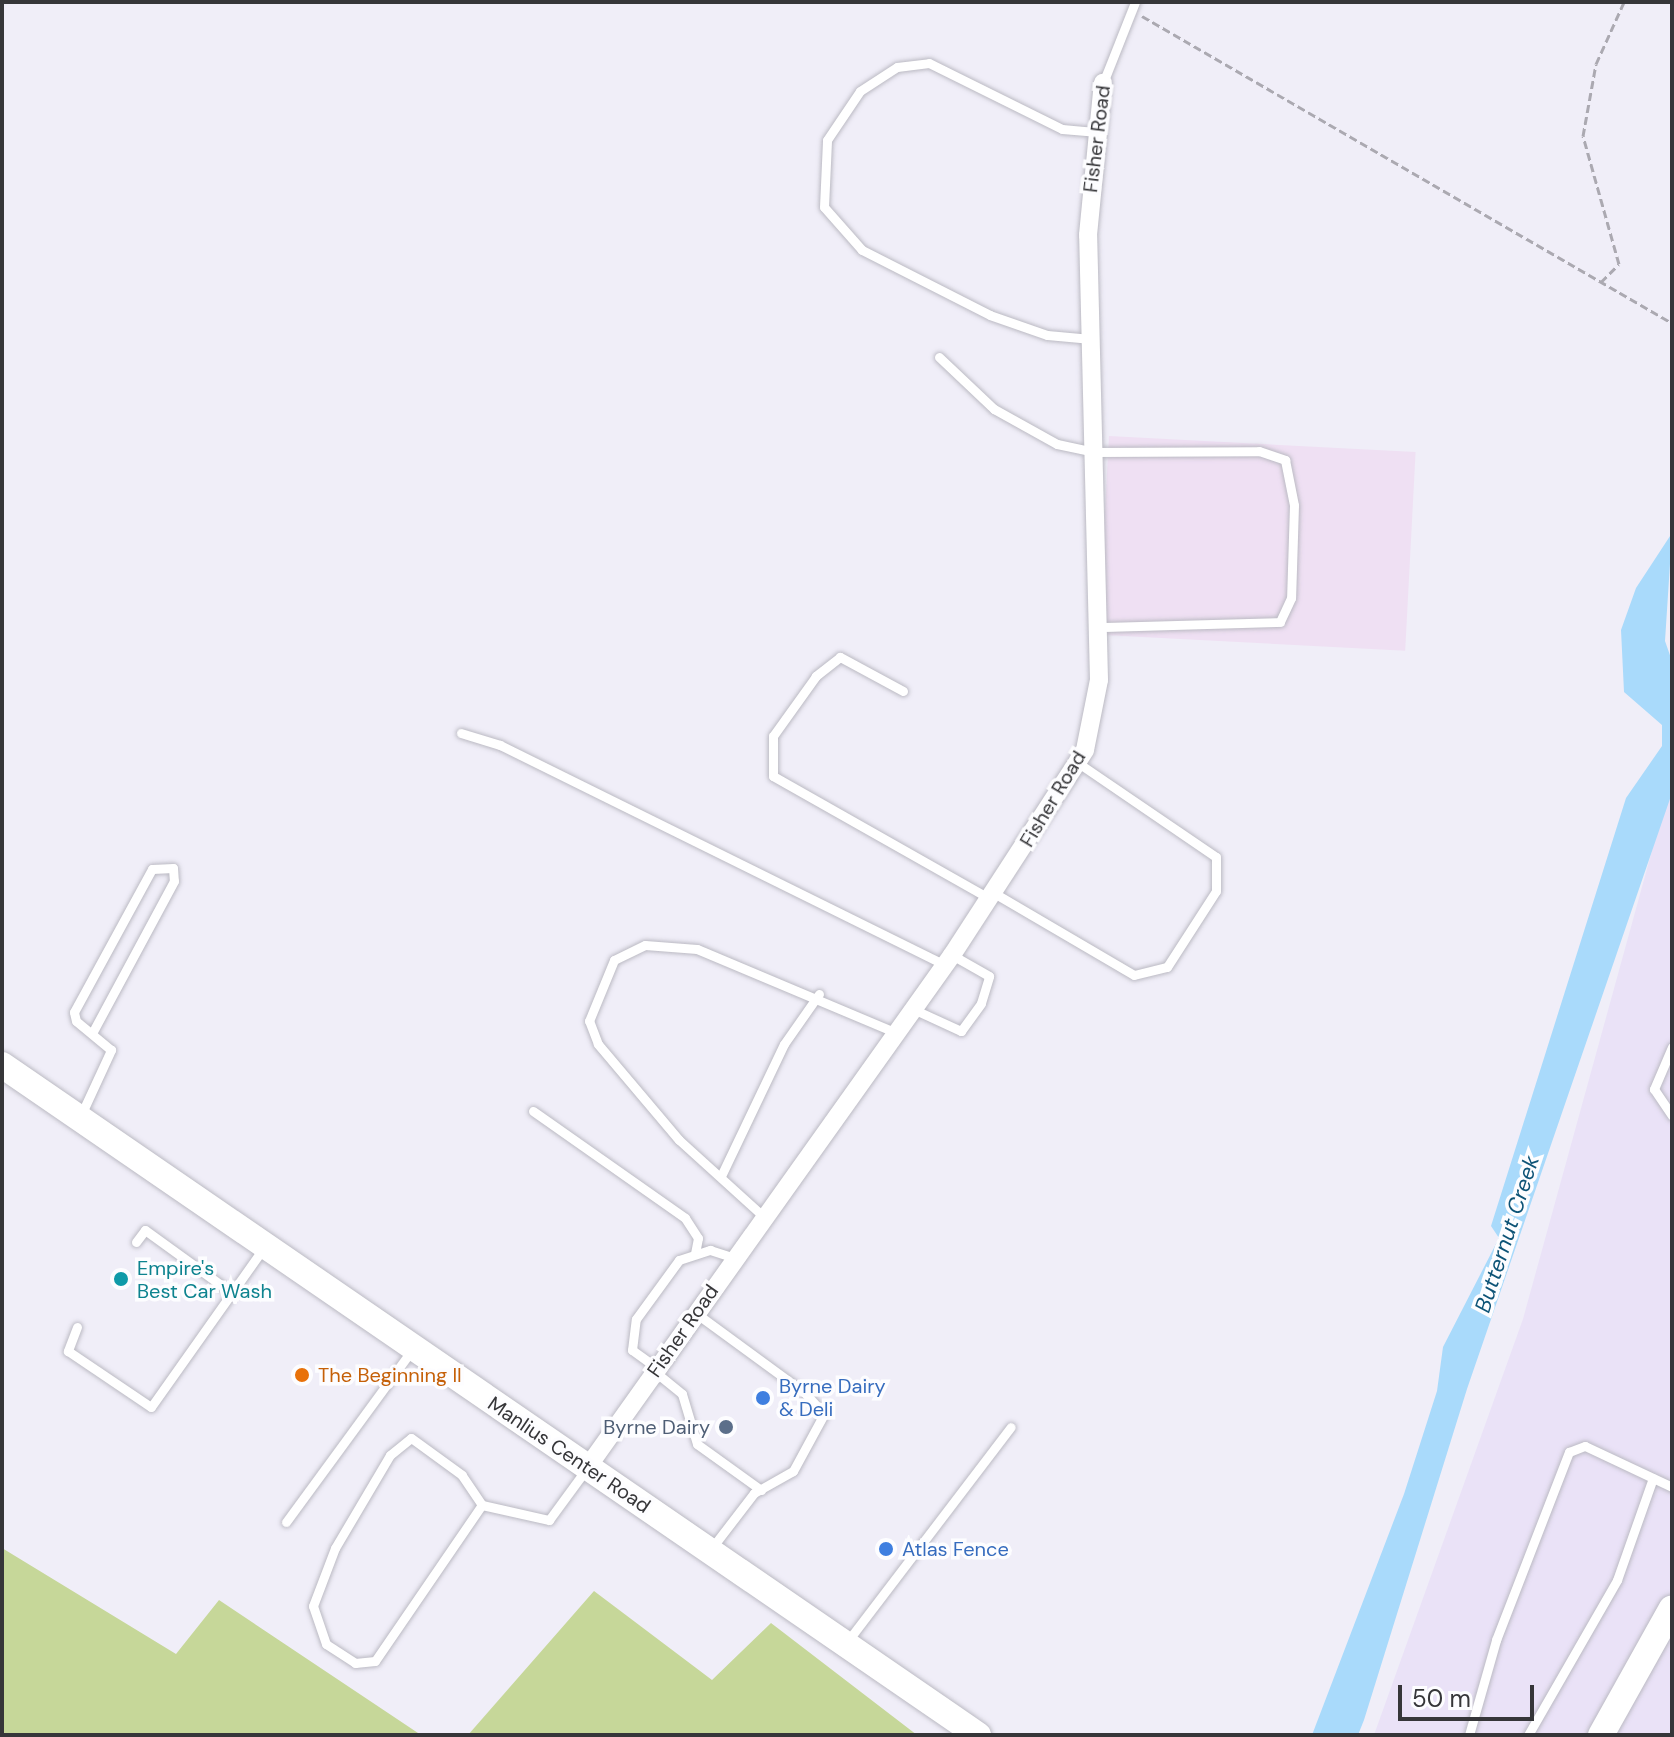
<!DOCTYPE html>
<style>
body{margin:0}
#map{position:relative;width:1674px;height:1737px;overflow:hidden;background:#f0eef8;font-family:"DM Sans",sans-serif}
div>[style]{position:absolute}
.commercial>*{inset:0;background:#eae2f7}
.industrial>*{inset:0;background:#efe0f3;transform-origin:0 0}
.green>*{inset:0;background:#c6d799}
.water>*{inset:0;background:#a9dafb}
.path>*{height:3px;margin-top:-1.5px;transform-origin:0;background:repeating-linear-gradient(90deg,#aba9b1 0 8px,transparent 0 12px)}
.roads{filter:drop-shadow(0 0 2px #bbbac3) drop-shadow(0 0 2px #bbbac3)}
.lane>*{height:9px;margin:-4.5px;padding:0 4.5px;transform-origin:4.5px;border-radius:4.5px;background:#fff}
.street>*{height:18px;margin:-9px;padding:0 9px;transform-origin:9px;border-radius:9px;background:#fff}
.secondary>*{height:26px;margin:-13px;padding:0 13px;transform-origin:13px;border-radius:13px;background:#fff}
.dots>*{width:22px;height:22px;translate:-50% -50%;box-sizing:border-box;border:4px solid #fdfdff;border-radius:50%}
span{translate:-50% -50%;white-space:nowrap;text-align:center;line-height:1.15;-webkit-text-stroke:7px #fdfdff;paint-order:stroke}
.street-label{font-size:20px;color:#363639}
.culture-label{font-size:20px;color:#0d838f}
.left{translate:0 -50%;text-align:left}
.food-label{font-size:20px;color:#c56008}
.shop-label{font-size:20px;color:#366cbe}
.service-label{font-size:20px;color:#4e5e75}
.right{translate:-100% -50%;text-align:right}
.water-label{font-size:22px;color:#0e5477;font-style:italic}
.frame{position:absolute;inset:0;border:4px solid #363639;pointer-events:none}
.scale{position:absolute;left:1398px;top:1685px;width:136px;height:36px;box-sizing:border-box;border:4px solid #363639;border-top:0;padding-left:10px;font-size:24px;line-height:28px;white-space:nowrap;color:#363639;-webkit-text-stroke:6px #fdfdff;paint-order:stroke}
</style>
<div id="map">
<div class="commercial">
<i style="clip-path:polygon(1672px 778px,1672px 1735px,1374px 1735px,1523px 1319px)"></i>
</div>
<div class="industrial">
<i style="left:1109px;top:436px;width:307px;height:199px;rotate:3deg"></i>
</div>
<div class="green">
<i style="clip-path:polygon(2px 1548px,176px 1654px,219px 1600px,421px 1735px,2px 1735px)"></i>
<i style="clip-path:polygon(594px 1591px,712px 1680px,771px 1623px,917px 1735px,468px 1735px)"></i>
</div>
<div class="water">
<i style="clip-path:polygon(1672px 533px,1665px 641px,1672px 661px,1672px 793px,1467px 1389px,1364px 1720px,1358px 1735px,1312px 1735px,1404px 1494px,1437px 1391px,1443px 1347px,1499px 1238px,1491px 1226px,1626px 798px,1662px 746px,1662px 725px,1624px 692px,1621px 630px,1636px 588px)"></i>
</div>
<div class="path">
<i style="left:1142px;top:16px;width:612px;rotate:30.08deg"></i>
<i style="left:1601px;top:282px;width:25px;rotate:-45deg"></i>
<i style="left:1619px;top:264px;width:133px;rotate:-105.7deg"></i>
<i style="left:1583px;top:136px;width:73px;rotate:-79.8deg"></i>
<i style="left:1596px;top:64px;width:68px;rotate:-65.7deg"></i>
</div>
<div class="roads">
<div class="lane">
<i style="left:1103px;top:83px;width:87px;rotate:-68.4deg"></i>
<i style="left:1091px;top:339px;width:44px;rotate:-174.8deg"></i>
<i style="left:1047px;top:335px;width:60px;rotate:-160.7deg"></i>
<i style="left:990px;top:315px;width:144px;rotate:-153.1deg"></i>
<i style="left:862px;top:250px;width:57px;rotate:-131.5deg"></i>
<i style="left:824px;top:207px;width:67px;rotate:-87.4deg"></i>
<i style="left:827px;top:140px;width:59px;rotate:-56deg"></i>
<i style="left:860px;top:91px;width:44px;rotate:-33deg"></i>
<i style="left:897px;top:67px;width:32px;rotate:-7deg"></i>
<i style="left:929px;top:63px;width:148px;rotate:26.4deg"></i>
<i style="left:1062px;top:129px;width:33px;rotate:5deg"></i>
<i style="left:939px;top:357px;width:76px;rotate:43.4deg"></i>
<i style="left:994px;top:409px;width:72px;rotate:29.1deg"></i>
<i style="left:1057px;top:444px;width:39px;rotate:12deg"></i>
<i style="left:1095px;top:452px;width:164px;rotate:-0.3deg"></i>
<i style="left:1259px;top:451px;width:28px;rotate:19deg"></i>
<i style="left:1285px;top:460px;width:46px;rotate:78.7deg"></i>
<i style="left:1294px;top:505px;width:93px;rotate:91.8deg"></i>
<i style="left:1291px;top:598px;width:26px;rotate:115deg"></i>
<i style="left:1280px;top:622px;width:180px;rotate:178.4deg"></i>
<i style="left:903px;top:691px;width:72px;rotate:-151.6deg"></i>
<i style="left:840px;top:657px;width:31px;rotate:142deg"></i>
<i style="left:816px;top:676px;width:74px;rotate:125.6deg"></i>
<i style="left:773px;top:736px;width:40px;rotate:90deg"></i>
<i style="left:773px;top:776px;width:249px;rotate:29.5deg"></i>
<i style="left:461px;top:733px;width:41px;rotate:17.1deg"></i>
<i style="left:500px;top:745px;width:496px;rotate:26.3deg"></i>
<i style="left:994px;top:893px;width:162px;rotate:30.4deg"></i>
<i style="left:1134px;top:975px;width:34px;rotate:-14deg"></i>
<i style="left:1167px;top:967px;width:90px;rotate:-57.2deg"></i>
<i style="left:1216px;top:891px;width:34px;rotate:-90deg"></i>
<i style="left:1216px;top:857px;width:167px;rotate:-145.7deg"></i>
<i style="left:913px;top:1009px;width:53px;rotate:24.6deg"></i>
<i style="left:961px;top:1031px;width:34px;rotate:-54deg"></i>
<i style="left:981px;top:1003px;width:28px;rotate:-73deg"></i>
<i style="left:989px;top:976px;width:43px;rotate:-150.4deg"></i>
<i style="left:1672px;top:1047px;width:46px;rotate:113.2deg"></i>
<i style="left:1654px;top:1089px;width:32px;rotate:56deg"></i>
<i style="left:533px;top:1111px;width:186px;rotate:35.1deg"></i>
<i style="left:685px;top:1218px;width:24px;rotate:57deg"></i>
<i style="left:698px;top:1238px;width:16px;rotate:101deg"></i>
<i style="left:81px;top:1115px;width:72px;rotate:-65.2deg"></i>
<i style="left:111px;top:1050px;width:45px;rotate:-140.4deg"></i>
<i style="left:76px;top:1021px;width:9px;rotate:-103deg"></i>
<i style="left:74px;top:1012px;width:163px;rotate:-61.4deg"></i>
<i style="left:152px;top:869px;width:21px;rotate:-3deg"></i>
<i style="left:173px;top:868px;width:13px;rotate:86deg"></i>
<i style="left:174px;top:881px;width:173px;rotate:118.3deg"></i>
<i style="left:721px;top:1176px;width:146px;rotate:-64.5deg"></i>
<i style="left:784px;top:1044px;width:61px;rotate:-55deg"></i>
<i style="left:764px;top:1217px;width:115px;rotate:-137.8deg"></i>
<i style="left:679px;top:1140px;width:126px;rotate:-130.2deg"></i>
<i style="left:598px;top:1044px;width:25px;rotate:-111deg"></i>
<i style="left:589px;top:1021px;width:66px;rotate:-67.7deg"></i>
<i style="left:614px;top:960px;width:34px;rotate:-26deg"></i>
<i style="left:645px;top:945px;width:52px;rotate:4.4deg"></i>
<i style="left:697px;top:949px;width:217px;rotate:22.8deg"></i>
<i style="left:136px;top:1242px;width:15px;rotate:-53deg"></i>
<i style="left:145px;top:1230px;width:107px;rotate:35.9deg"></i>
<i style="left:697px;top:1314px;width:134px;rotate:36.2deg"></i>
<i style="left:805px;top:1393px;width:28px;rotate:48deg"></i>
<i style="left:824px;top:1414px;width:65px;rotate:118.5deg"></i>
<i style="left:793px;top:1471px;width:45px;rotate:150.6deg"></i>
<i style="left:754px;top:1493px;width:71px;rotate:127.5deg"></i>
<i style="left:77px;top:1327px;width:26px;rotate:111deg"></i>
<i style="left:68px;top:1351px;width:100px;rotate:34deg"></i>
<i style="left:151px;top:1407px;width:194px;rotate:-54.7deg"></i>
<i style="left:657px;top:1368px;width:31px;rotate:-144deg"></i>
<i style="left:632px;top:1350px;width:31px;rotate:-83deg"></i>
<i style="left:636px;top:1319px;width:73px;rotate:-53.9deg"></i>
<i style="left:679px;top:1260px;width:33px;rotate:-18deg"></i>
<i style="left:710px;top:1250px;width:26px;rotate:18deg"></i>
<i style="left:654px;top:1371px;width:36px;rotate:39deg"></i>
<i style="left:682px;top:1394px;width:52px;rotate:73.3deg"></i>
<i style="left:697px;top:1444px;width:79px;rotate:35.7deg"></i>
<i style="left:482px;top:1505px;width:36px;rotate:-124deg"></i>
<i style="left:462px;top:1475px;width:63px;rotate:-144deg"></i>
<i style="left:411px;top:1438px;width:27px;rotate:141deg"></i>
<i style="left:390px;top:1455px;width:108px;rotate:120.6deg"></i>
<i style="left:335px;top:1548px;width:62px;rotate:110.8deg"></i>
<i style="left:313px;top:1606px;width:40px;rotate:71.1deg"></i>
<i style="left:326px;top:1644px;width:35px;rotate:33deg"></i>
<i style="left:355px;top:1663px;width:20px;rotate:-6deg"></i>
<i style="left:375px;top:1661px;width:189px;rotate:-55.6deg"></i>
<i style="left:482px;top:1505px;width:69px;rotate:12.6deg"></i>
<i style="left:549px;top:1520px;width:64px;rotate:-53.8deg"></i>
<i style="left:286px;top:1522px;width:212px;rotate:-53.8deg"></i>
<i style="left:847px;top:1642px;width:270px;rotate:-52.7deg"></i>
<i style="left:1469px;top:1735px;width:99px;rotate:-74.1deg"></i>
<i style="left:1496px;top:1640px;width:202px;rotate:-68.8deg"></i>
<i style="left:1569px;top:1452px;width:17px;rotate:-21deg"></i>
<i style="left:1585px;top:1446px;width:96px;rotate:25.2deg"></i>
<i style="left:1528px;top:1735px;width:179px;rotate:-60.1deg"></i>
<i style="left:1617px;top:1580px;width:108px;rotate:-70.6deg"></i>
</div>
<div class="street">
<i style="left:587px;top:1468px;width:630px;rotate:-54.57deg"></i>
<i style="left:952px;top:955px;width:244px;rotate:-57deg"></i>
<i style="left:1085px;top:750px;width:71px;rotate:-78.7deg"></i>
<i style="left:1099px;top:680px;width:445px;rotate:-91.4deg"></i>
<i style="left:1088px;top:235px;width:153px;rotate:-84.4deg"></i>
</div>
<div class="secondary">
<i style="left:2px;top:1065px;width:1184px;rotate:34.47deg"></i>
<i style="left:1601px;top:1735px;width:145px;rotate:-60.8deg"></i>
</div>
</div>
<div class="dots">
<i style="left:121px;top:1279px;background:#0f9aa8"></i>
<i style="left:302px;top:1375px;background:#e8710a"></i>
<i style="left:763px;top:1398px;background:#3f7fe0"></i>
<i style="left:726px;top:1427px;background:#5c6f8a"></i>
<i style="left:886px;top:1549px;background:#3f7fe0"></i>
</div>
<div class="street-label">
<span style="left:1097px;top:139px;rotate:-83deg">Fisher Road</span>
<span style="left:1053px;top:799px;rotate:-59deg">Fisher Road</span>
<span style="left:683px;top:1331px;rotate:-55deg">Fisher Road</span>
<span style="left:569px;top:1455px;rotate:34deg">Manlius Center Road</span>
</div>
<div class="culture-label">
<span class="left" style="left:137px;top:1280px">Empire's<br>Best Car Wash</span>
</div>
<div class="food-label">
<span class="left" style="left:318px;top:1375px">The Beginning II</span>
</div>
<div class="shop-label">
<span class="left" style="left:779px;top:1398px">Byrne Dairy<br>&amp; Deli</span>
<span class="left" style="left:902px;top:1549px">Atlas Fence</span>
</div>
<div class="service-label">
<span class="right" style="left:710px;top:1427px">Byrne Dairy</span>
</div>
<div class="water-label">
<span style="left:1507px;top:1234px;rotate:-72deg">Butternut Creek</span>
</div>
<div class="frame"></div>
<div class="scale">50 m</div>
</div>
